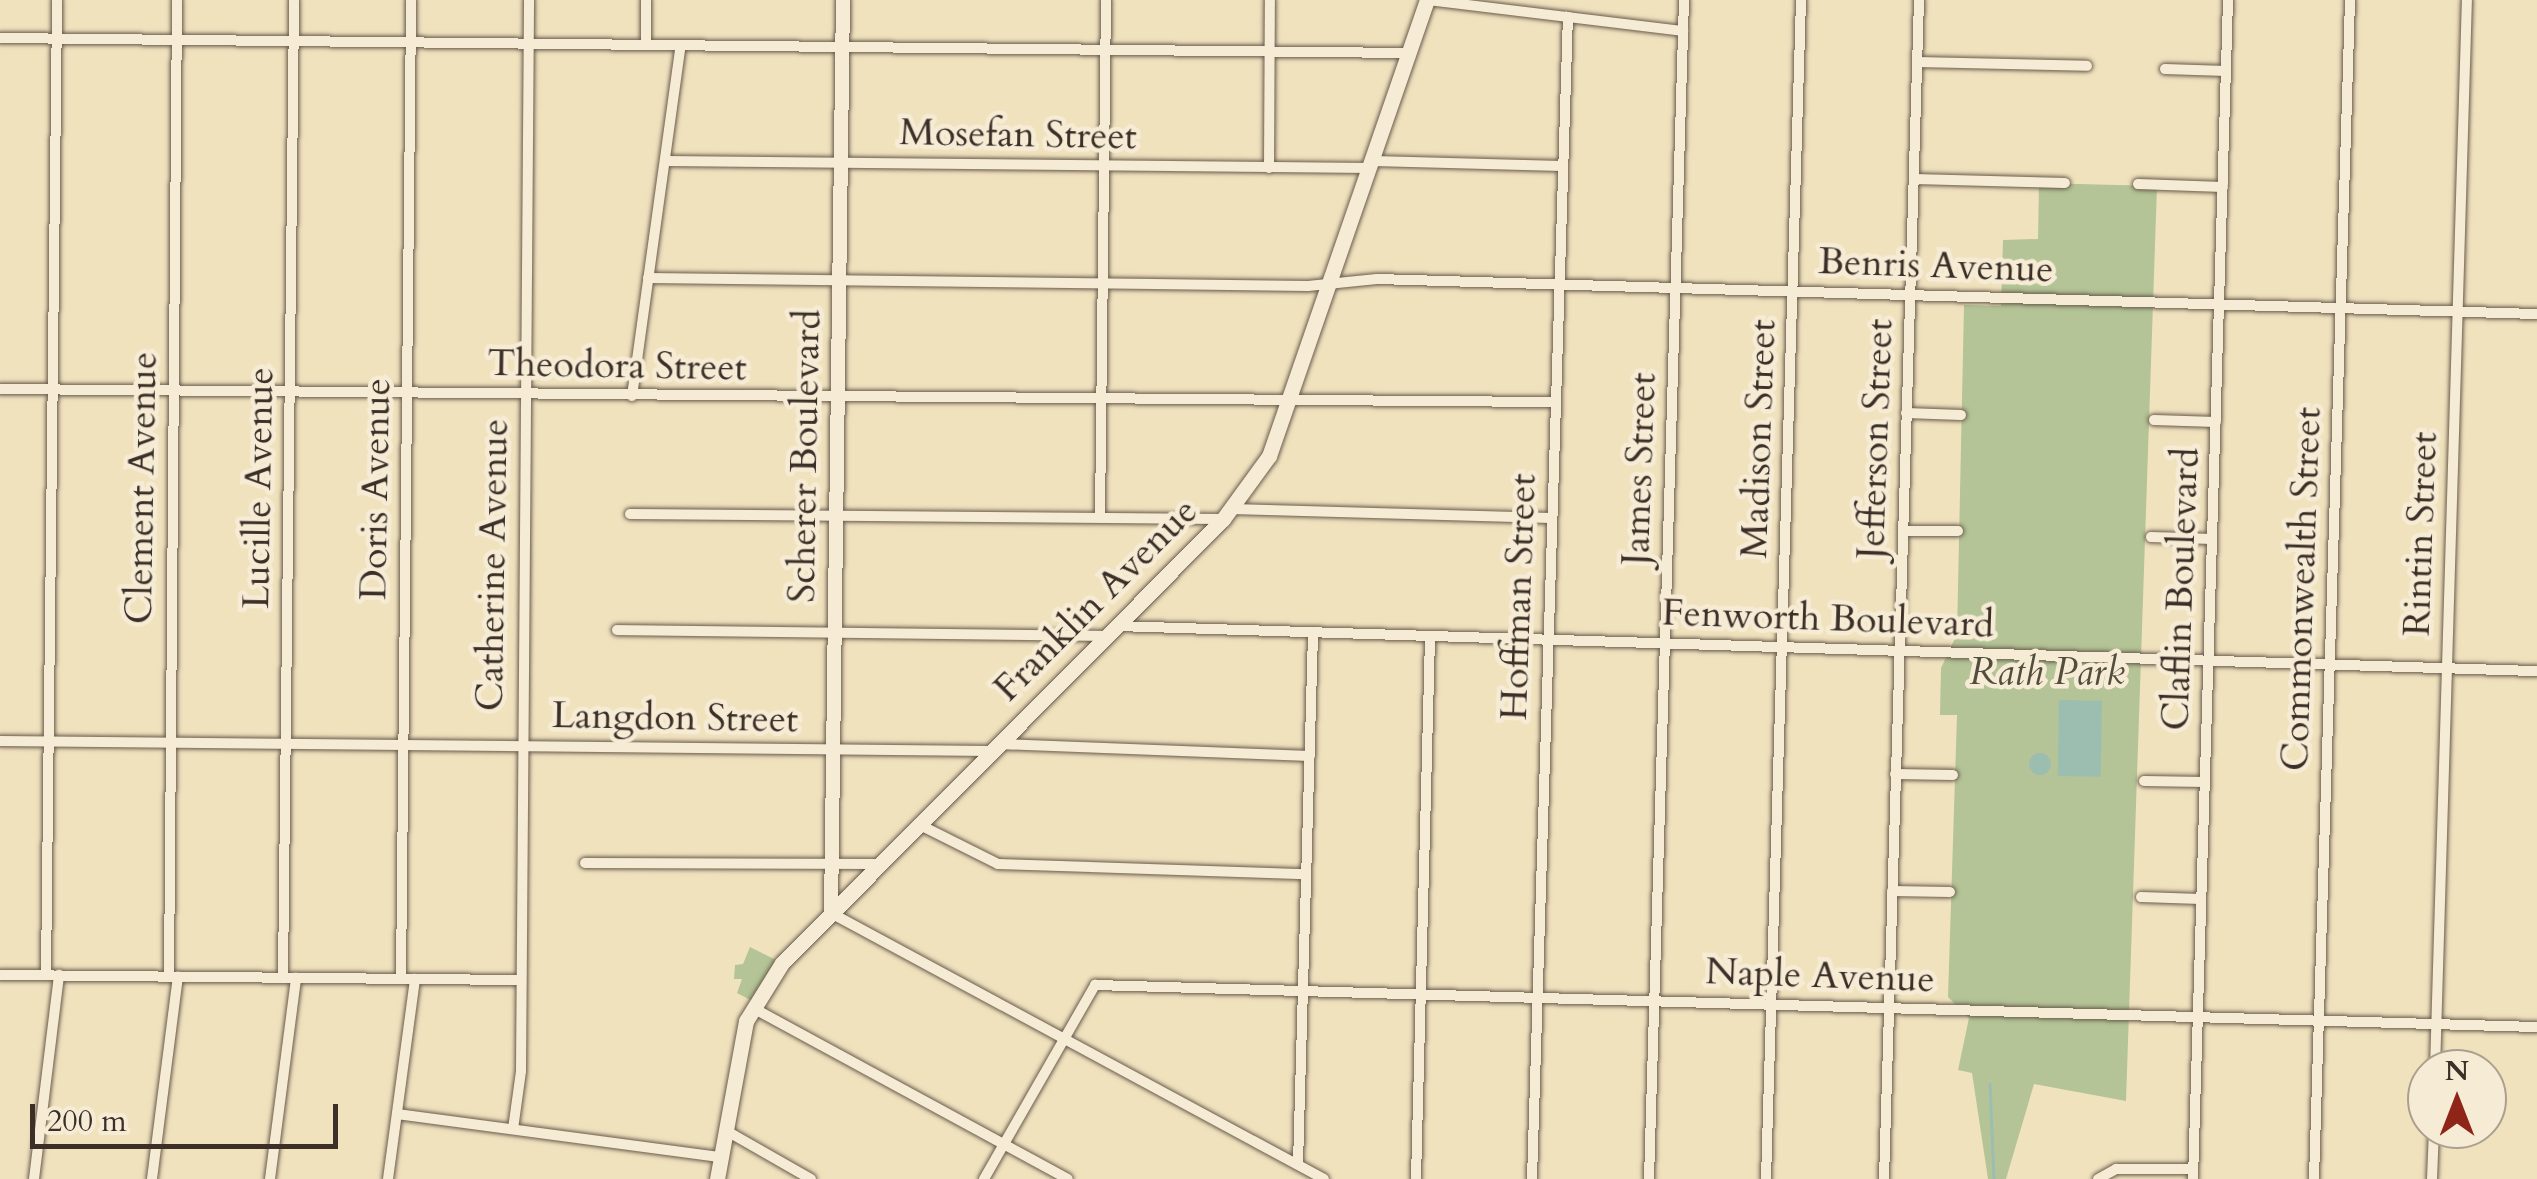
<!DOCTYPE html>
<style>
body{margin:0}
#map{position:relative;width:2537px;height:1179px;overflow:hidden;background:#f1e2be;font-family:Cardo,serif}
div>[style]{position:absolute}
.green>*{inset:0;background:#b4c496}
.water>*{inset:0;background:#9bbeb1;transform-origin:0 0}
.round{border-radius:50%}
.stream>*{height:2.5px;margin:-1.25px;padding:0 1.25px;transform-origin:1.25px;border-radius:1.25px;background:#9bbeb1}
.roads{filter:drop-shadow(0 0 2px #685c4d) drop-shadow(0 0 2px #685c4d)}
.minor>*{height:10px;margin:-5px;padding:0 5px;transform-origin:5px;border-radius:5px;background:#f6ecd5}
.tertiary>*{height:14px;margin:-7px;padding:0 7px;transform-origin:7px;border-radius:7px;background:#f6ecd5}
.secondary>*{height:15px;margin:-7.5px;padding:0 7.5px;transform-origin:7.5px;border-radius:7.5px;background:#f6ecd5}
span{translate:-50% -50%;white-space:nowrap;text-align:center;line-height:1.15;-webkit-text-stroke:9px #f6ecd5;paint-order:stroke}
.street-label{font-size:38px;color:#3b2f27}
.park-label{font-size:38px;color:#534d3d;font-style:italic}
.north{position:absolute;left:2407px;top:1049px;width:100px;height:100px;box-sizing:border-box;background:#f6ecd5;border:2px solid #aba08f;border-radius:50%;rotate:0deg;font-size:28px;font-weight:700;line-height:40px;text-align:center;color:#3b2f27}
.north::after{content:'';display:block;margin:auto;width:35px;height:45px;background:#8f2418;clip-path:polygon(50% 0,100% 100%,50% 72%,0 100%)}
.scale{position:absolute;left:30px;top:1104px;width:308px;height:45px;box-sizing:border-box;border:5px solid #3b2f27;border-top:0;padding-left:12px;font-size:30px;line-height:35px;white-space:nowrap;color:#3b2f27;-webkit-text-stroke:8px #f6ecd5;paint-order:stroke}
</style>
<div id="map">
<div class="green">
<i style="clip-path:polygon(2039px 183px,2157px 186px,2126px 1101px,2034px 1084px,2006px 1179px,1988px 1179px,1972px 1073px,1958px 1070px,1969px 1018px,1948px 997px,1957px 715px,1940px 715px,1941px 668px,1957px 634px,1964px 305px,2001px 306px,2003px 240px,2038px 239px)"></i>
<i style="clip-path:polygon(750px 947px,782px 963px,756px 1003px,737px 993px,742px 979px,734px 979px,735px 965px,743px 964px)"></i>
</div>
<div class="water">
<i style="left:2059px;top:700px;width:43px;height:76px;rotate:1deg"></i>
<i class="round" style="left:2029px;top:753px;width:22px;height:22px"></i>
</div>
<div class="stream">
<i style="left:1990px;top:1084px;width:95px;rotate:87.6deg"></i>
</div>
<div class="roads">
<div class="minor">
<i style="left:1427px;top:0;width:258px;rotate:6.9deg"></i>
<i style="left:0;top:38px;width:1409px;rotate:0.61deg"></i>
<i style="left:646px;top:45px;width:45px;rotate:-90deg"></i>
<i style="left:1917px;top:62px;width:170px;rotate:1.3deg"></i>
<i style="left:2165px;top:69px;width:61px;rotate:1.9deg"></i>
<i style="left:665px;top:161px;width:706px;rotate:0.57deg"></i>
<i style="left:1373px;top:161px;width:189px;rotate:1.5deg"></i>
<i style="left:1269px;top:168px;width:168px;rotate:-89.7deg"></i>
<i style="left:1914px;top:179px;width:151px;rotate:1.5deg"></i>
<i style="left:2138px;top:184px;width:85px;rotate:2deg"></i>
<i style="left:648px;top:278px;width:660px;rotate:0.69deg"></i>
<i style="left:1308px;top:286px;width:69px;rotate:-5.8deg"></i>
<i style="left:1377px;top:279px;width:1161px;rotate:1.73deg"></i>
<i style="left:0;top:389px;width:1555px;rotate:0.48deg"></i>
<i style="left:632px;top:396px;width:354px;rotate:-82.1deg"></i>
<i style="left:1906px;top:413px;width:55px;rotate:2.1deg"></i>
<i style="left:2154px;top:420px;width:62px;rotate:1.8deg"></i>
<i style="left:1232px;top:509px;width:319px;rotate:1.6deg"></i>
<i style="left:630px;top:514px;width:592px;rotate:0.48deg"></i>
<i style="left:1100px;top:517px;width:517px;rotate:-89.34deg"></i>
<i style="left:1903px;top:531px;width:55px"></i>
<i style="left:2151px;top:537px;width:61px;rotate:1.9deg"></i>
<i style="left:1117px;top:626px;width:1421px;rotate:1.82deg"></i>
<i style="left:617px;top:630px;width:489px;rotate:0.7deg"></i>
<i style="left:0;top:741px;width:990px;rotate:0.58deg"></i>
<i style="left:998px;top:744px;width:312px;rotate:2.2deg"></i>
<i style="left:1895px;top:774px;width:58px;rotate:1deg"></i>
<i style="left:2144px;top:781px;width:61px;rotate:0.9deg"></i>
<i style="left:918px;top:824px;width:89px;rotate:26.6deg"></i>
<i style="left:998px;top:864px;width:308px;rotate:1.9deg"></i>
<i style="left:585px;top:863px;width:294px;rotate:0.2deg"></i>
<i style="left:1892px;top:891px;width:58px;rotate:1deg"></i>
<i style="left:2141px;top:897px;width:60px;rotate:1.9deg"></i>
<i style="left:831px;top:913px;width:560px;rotate:28.35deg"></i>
<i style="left:0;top:975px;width:519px;rotate:0.55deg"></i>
<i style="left:46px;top:975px;width:975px;rotate:-89.35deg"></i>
<i style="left:169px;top:977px;width:977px;rotate:-89.53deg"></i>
<i style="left:283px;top:977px;width:977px;rotate:-89.35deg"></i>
<i style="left:401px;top:979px;width:979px;rotate:-89.41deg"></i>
<i style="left:753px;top:1008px;width:358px;rotate:28.5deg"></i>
<i style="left:2435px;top:1069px;width:1069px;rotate:-88.29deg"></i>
<i style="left:397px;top:1114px;width:327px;rotate:7.6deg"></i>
<i style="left:513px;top:1129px;width:59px;rotate:-82.1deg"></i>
<i style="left:521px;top:1071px;width:1071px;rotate:-89.57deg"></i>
<i style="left:725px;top:1130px;width:99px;rotate:29.7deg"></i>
<i style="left:1298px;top:1164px;width:530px;rotate:-88.38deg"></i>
<i style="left:34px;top:1179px;width:206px;rotate:-83deg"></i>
<i style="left:152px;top:1179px;width:204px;rotate:-82.7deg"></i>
<i style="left:270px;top:1179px;width:203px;rotate:-82.6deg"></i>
<i style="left:388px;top:1179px;width:202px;rotate:-82.3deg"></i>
<i style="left:984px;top:1179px;width:224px;rotate:-60.2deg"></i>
<i style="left:1095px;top:985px;width:1443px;rotate:1.67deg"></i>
<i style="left:1416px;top:1179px;width:542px;rotate:-88.52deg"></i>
<i style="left:1532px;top:1179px;width:1163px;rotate:-88.23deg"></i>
<i style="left:1649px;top:1179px;width:1180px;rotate:-88.3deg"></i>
<i style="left:1766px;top:1179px;width:1180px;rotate:-88.3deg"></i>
<i style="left:1884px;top:1179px;width:1180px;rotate:-88.3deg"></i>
<i style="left:2098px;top:1179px;width:21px;rotate:-29deg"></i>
<i style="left:2116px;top:1169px;width:77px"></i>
<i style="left:2193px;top:1179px;width:1180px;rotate:-88.3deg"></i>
<i style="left:2314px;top:1179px;width:1180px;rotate:-88.25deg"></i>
<i style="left:2432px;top:1179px;width:50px;rotate:-87.7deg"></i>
</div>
<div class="tertiary">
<i style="left:831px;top:913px;width:913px;rotate:-89.25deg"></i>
</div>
<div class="secondary">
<i style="left:717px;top:1179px;width:161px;rotate:-79.6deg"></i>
<i style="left:746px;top:1021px;width:68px;rotate:-58.2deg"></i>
<i style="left:782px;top:963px;width:626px;rotate:-45.19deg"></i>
<i style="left:1223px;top:519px;width:78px;rotate:-53.9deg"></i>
<i style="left:1269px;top:456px;width:483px;rotate:-70.9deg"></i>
</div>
</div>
<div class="street-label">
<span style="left:1018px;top:135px;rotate:1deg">Mosefan Street</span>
<span style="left:1936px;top:266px;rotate:2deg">Benris Avenue</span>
<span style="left:617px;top:366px;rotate:1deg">Theodora Street</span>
<span style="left:1759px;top:439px;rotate:-88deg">Madison Street</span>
<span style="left:1876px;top:439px;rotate:-88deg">Jefferson Street</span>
<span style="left:805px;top:456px;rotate:-89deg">Scherer Boulevard</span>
<span style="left:1640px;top:469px;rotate:-88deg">James Street</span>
<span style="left:142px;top:488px;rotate:-89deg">Clement Avenue</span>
<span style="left:259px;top:488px;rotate:-89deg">Lucille Avenue</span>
<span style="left:376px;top:489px;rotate:-89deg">Doris Avenue</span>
<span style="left:2421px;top:534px;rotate:-88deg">Rintin Street</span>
<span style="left:493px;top:565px;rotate:-89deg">Catherine Avenue</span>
<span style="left:2181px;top:589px;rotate:-88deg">Claflin Boulevard</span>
<span style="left:2302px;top:589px;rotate:-88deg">Commonwealth Street</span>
<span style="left:1519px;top:597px;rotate:-88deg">Hoffman Street</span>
<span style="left:1096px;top:600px;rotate:-45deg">Franklin Avenue</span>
<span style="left:1828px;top:619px;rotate:2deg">Fenworth Boulevard</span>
<span style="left:675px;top:718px;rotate:1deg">Langdon Street</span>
<span style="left:1820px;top:976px;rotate:2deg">Naple Avenue</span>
</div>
<div class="park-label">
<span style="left:2047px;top:673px">Rath Park</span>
</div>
<div class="north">N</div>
<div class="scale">200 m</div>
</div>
